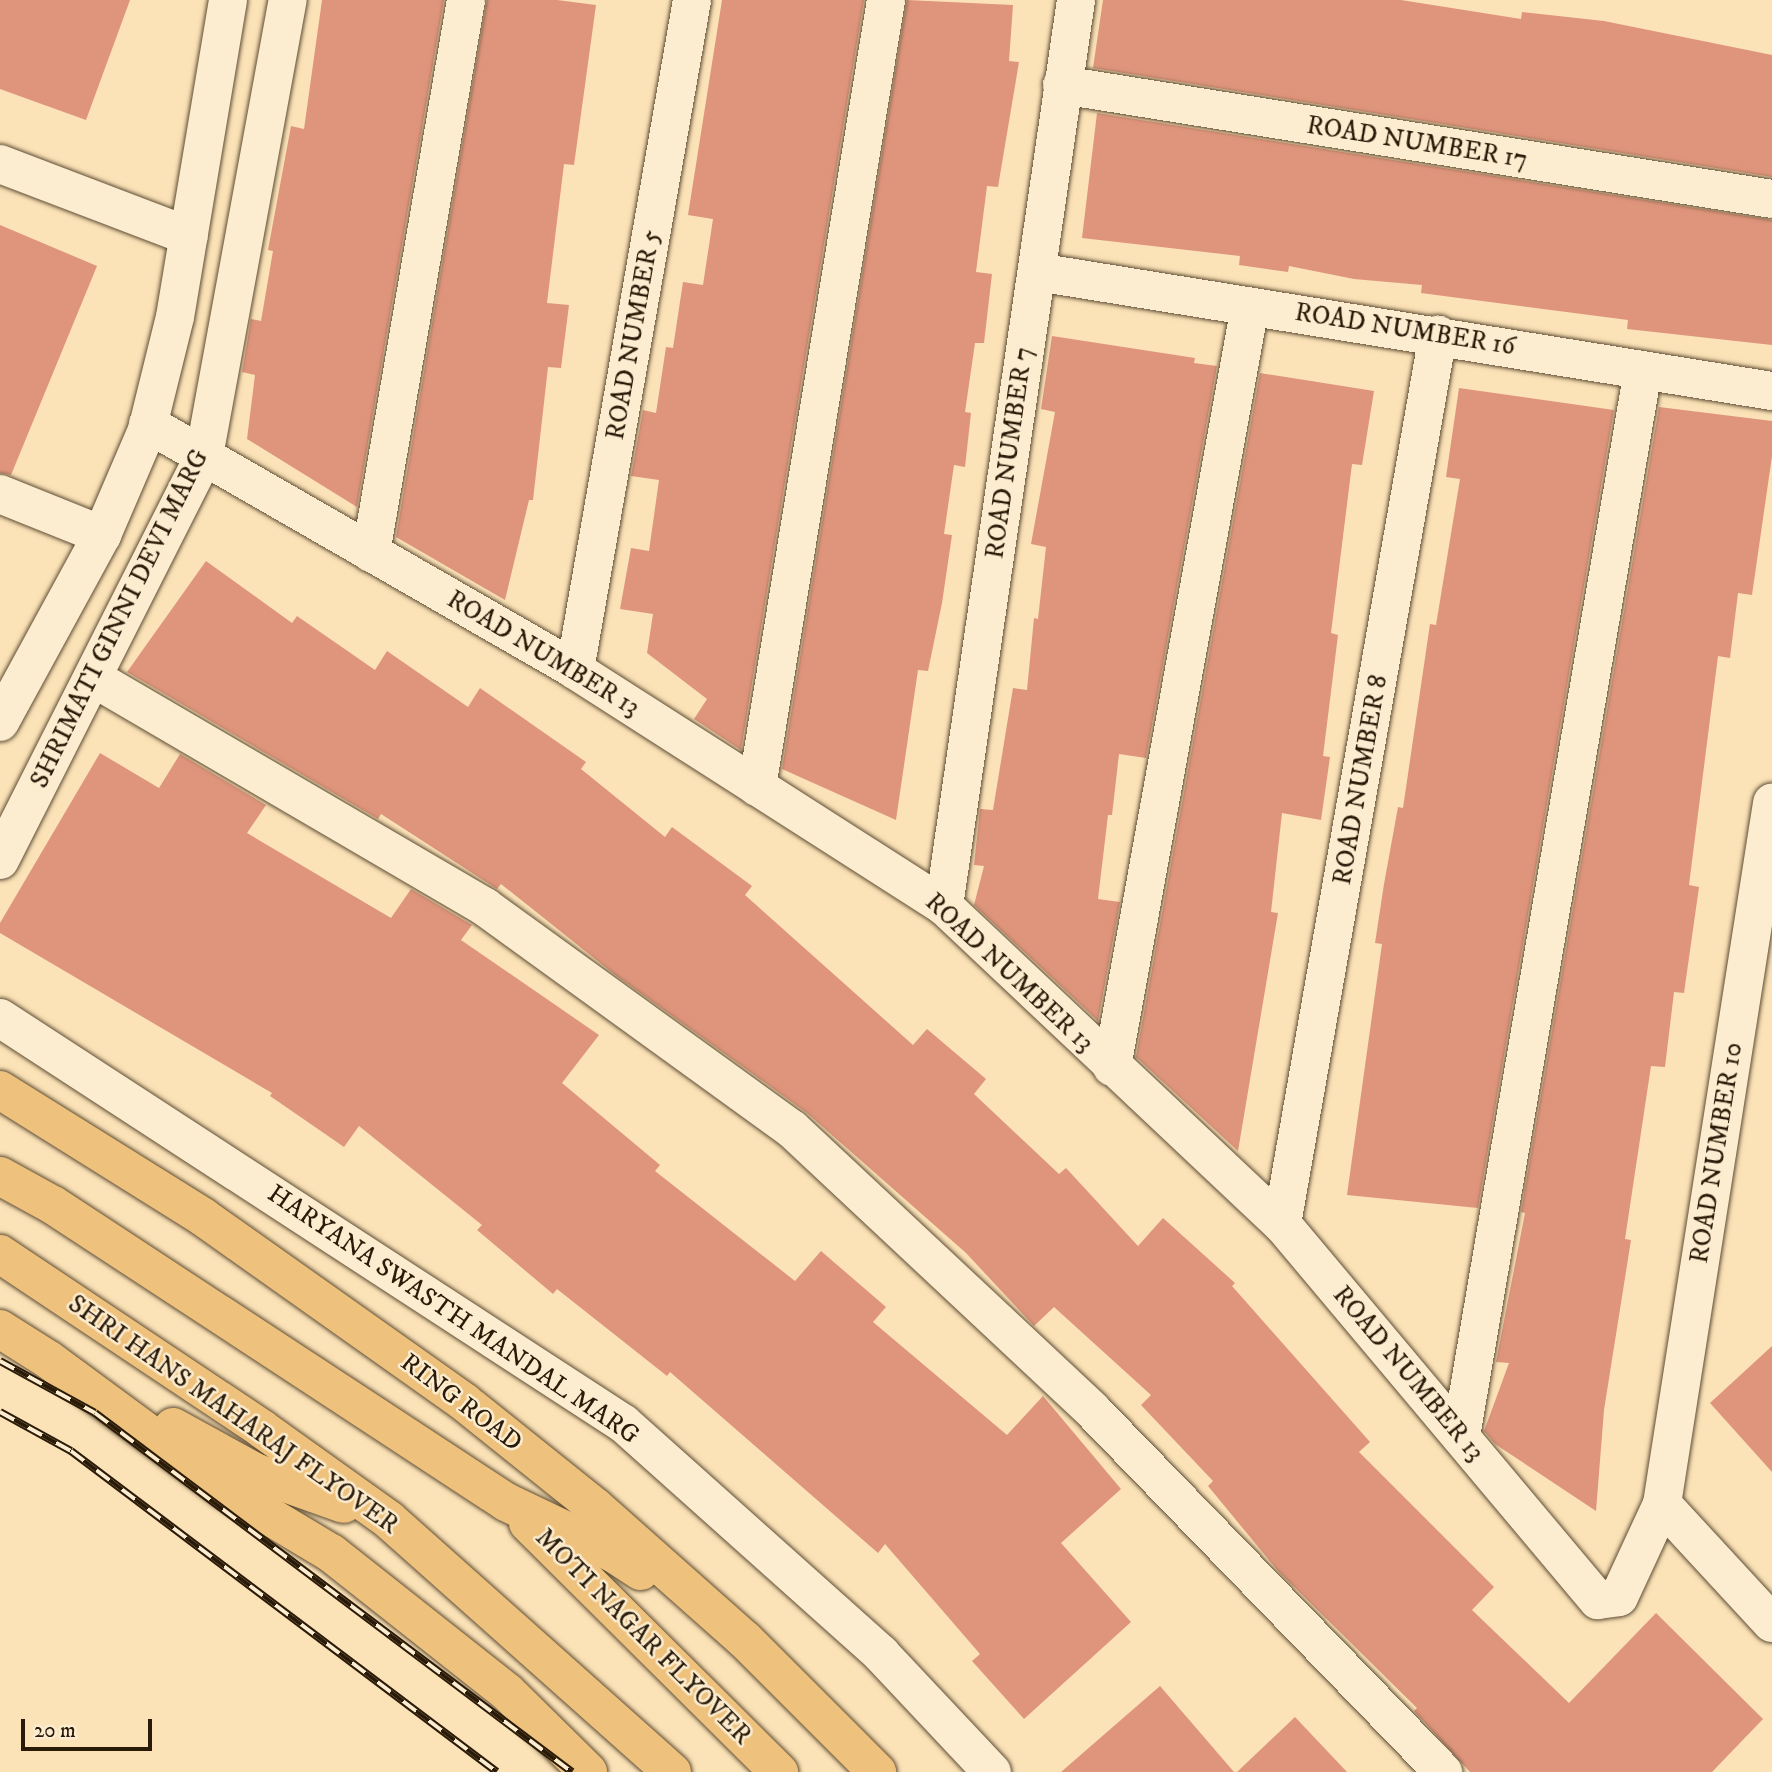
<!DOCTYPE html>
<style>
body{margin:0}
#map{position:relative;width:1772px;height:1772px;overflow:hidden;background:#fbe2b7;font-family:"IM FELL DW Pica",serif}
div>[style]{position:absolute}
.building>*{inset:0;background:#df957c}
.roads{filter:drop-shadow(0 0 2px #5e4d34) drop-shadow(0 0 2px #5e4d34)}
.minor>*{height:38px;margin:-19px;padding:0 19px;transform-origin:19px;border-radius:19px;background:#fcecd0}
.tertiary>*{height:38px;margin:-19px;padding:0 19px;transform-origin:19px;border-radius:19px;background:#fcecd0}
.primary>*{height:38px;margin:-19px;padding:0 19px;transform-origin:19px;border-radius:19px;background:#eec17c}
.rail>*{height:8px;margin-top:-4px;transform-origin:0;background:repeating-linear-gradient(90deg,#fcecd0 0 16px,#2a1b09 0 32px);box-sizing:border-box;border-block:2px solid #2a1b09}
span{translate:-50% -50%;white-space:nowrap;text-align:center;line-height:1.15;-webkit-text-stroke:5px #fcecd0;paint-order:stroke}
.street-label{font-size:26px;color:#2a1b09}
.scale{position:absolute;left:21px;top:1719px;width:131px;height:32px;box-sizing:border-box;border:4px solid #2a1b09;border-top:0;padding-left:9px;font-size:21px;line-height:24px;white-space:nowrap;color:#2a1b09;-webkit-text-stroke:5px #fcecd0;paint-order:stroke}
</style>
<div id="map">
<div class="building">
<i style="clip-path:polygon(0 0,130px 0,86px 120px,0 89px)"></i>
<i style="clip-path:polygon(322px 0,444px 0,357px 507px,247px 439px,255px 375px,242px 372px,251px 319px,261px 321px,273px 251px,268px 250px,291px 126px,304px 129px)"></i>
<i style="clip-path:polygon(487px 0,557px 0,596px 5px,574px 165px,564px 164px,547px 303px,569px 305px,561px 368px,548px 367px,533px 500px,529px 500px,505px 600px,396px 537px)"></i>
<i style="clip-path:polygon(722px 0,864px 0,741px 750px,694px 719px,707px 699px,647px 653px,653px 614px,620px 609px,631px 548px,649px 551px,659px 480px,631px 476px,643px 410px,656px 413px,666px 347px,673px 348px,683px 282px,703px 285px,713px 219px,688px 215px)"></i>
<i style="clip-path:polygon(907px 0,1013px 5px,1009px 61px,1019px 62px,998px 187px,987px 186px,976px 272px,992px 274px,984px 343px,975px 343px,965px 412px,971px 413px,965px 467px,954px 465px,944px 534px,952px 535px,942px 603px,928px 671px,918px 670px,896px 820px,782px 769px)"></i>
<i style="clip-path:polygon(1103px 0,1401px 0,1521px 19px,1522px 12px,1604px 21px,1772px 55px,1772px 177px,1093px 68px)"></i>
<i style="clip-path:polygon(1097px 113px,1772px 220px,1772px 345px,1627px 329px,1628px 320px,1421px 293px,1422px 285px,1354px 279px,1289px 266px,1288px 272px,1239px 265px,1240px 256px,1082px 238px)"></i>
<i style="clip-path:polygon(0 225px,97px 266px,11px 475px,0 473px)"></i>
<i style="clip-path:polygon(1052px 336px,1195px 358px,1194px 363px,1217px 366px,1146px 758px,1119px 754px,1112px 815px,1108px 815px,1098px 899px,1120px 902px,1098px 1021px,974px 905px,984px 866px,974px 865px,980px 809px,993px 810px,1013px 688px,1027px 690px,1034px 618px,1038px 619px,1046px 547px,1031px 544px,1055px 412px,1041px 409px)"></i>
<i style="clip-path:polygon(1260px 373px,1374px 391px,1362px 465px,1352px 464px,1331px 633px,1338px 635px,1323px 756px,1330px 757px,1321px 820px,1282px 813px,1271px 912px,1278px 913px,1238px 1151px,1136px 1057px)"></i>
<i style="clip-path:polygon(1459px 388px,1614px 410px,1478px 1208px,1347px 1195px,1382px 944px,1375px 943px,1384px 884px,1398px 807px,1403px 808px,1430px 624px,1436px 625px,1460px 479px,1446px 477px)"></i>
<i style="clip-path:polygon(1659px 407px,1772px 421px,1772px 456px,1752px 595px,1738px 593px,1730px 658px,1718px 656px,1689px 885px,1699px 887px,1684px 993px,1674px 992px,1665px 1067px,1651px 1066px,1625px 1239px,1631px 1240px,1604px 1410px,1596px 1511px,1495px 1444px,1484px 1431px,1509px 1363px,1496px 1362px,1525px 1213px,1521px 1212px)"></i>
<i style="clip-path:polygon(206px 561px,292px 623px,297px 616px,375px 670px,387px 651px,468px 707px,480px 688px,586px 762px,581px 769px,665px 837px,672px 827px,752px 886px,745px 895px,913px 1045px,927px 1029px,986px 1079px,974px 1094px,1059px 1174px,1066px 1168px,1138px 1246px,1163px 1218px,1235px 1283px,1232px 1286px,1370px 1442px,1359px 1452px,1494px 1587px,1472px 1610px,1569px 1703px,1656px 1613px,1763px 1719px,1712px 1772px,1470px 1772px,1414px 1711px,1417px 1708px,1278px 1571px,1208px 1486px,1213px 1481px,1141px 1405px,1151px 1395px,1054px 1307px,1034px 1326px,966px 1253px,807px 1113px,614px 974px,501px 884px,497px 889px,381px 814px,378px 819px,127px 672px)"></i>
<i style="clip-path:polygon(100px 753px,159px 788px,180px 754px,266px 805px,247px 833px,391px 918px,411px 889px,472px 925px,461px 940px,599px 1035px,562px 1083px,660px 1165px,655px 1171px,795px 1281px,821px 1251px,886px 1307px,873px 1322px,1007px 1435px,1043px 1396px,1121px 1489px,1061px 1543px,1131px 1622px,1024px 1719px,972px 1661px,980px 1654px,885px 1544px,878px 1553px,670px 1372px,667px 1376px,557px 1289px,553px 1294px,477px 1230px,482px 1225px,359px 1126px,344px 1147px,270px 1096px,272px 1093px,0 933px,0 923px)"></i>
<i style="clip-path:polygon(1772px 1346px,1772px 1472px,1710px 1403px)"></i>
<i style="clip-path:polygon(1160px 1686px,1234px 1772px,1061px 1772px)"></i>
<i style="clip-path:polygon(1295px 1717px,1347px 1772px,1237px 1772px)"></i>
</div>
<div class="roads">
<div class="minor">
<i style="left:1062px;top:85px;width:719px;rotate:9.12deg"></i>
<i style="left:0;top:164px;width:202px;rotate:20.9deg"></i>
<i style="left:1037px;top:272px;width:745px;rotate:9.2deg"></i>
<i style="left:148px;top:424px;width:493px;rotate:29.9deg"></i>
<i style="left:575px;top:670px;width:438px;rotate:32.6deg"></i>
<i style="left:944px;top:906px;width:464px;rotate:43.3deg"></i>
<i style="left:1282px;top:1224px;width:491px;rotate:50deg"></i>
<i style="left:1598px;top:1600px;width:21px;rotate:-8deg"></i>
<i style="left:1619px;top:1597px;width:102px;rotate:-65.2deg"></i>
<i style="left:1662px;top:1504px;width:710px;rotate:-81.08deg"></i>
<i style="left:0;top:494px;width:110px;rotate:21.9deg"></i>
<i style="left:371px;top:553px;width:561px;rotate:-80.25deg"></i>
<i style="left:575px;top:670px;width:680px;rotate:-80.09deg"></i>
<i style="left:95px;top:679px;width:452px;rotate:30.3deg"></i>
<i style="left:485px;top:907px;width:379px;rotate:35.9deg"></i>
<i style="left:792px;top:1129px;width:410px;rotate:43.1deg"></i>
<i style="left:1091px;top:1409px;width:506px;rotate:45.88deg"></i>
<i style="left:757px;top:787px;width:798px;rotate:-80.69deg"></i>
<i style="left:944px;top:906px;width:916px;rotate:-81.71deg"></i>
<i style="left:0;top:1018px;width:744px;rotate:33.05deg"></i>
<i style="left:624px;top:1424px;width:345px;rotate:41.8deg"></i>
<i style="left:881px;top:1654px;width:162px;rotate:46.8deg"></i>
<i style="left:1112px;top:1067px;width:773px;rotate:-79.72deg"></i>
<i style="left:1282px;top:1224px;width:903px;rotate:-80.05deg"></i>
<i style="left:1461px;top:1436px;width:1081px;rotate:-80.31deg"></i>
<i style="left:1662px;top:1504px;width:162px;rotate:47.3deg"></i>
</div>
<div class="tertiary">
<i style="left:0;top:722px;width:213px;rotate:-61.4deg"></i>
<i style="left:102px;top:535px;width:114px;rotate:-66.8deg"></i>
<i style="left:147px;top:430px;width:116px;rotate:-76.1deg"></i>
<i style="left:175px;top:317px;width:321px;rotate:-80.5deg"></i>
<i style="left:0;top:860px;width:453px;rotate:-63.2deg"></i>
<i style="left:204px;top:456px;width:464px;rotate:-79.6deg"></i>
</div>
<div class="primary">
<i style="left:0;top:1090px;width:239px;rotate:32deg"></i>
<i style="left:203px;top:1217px;width:320px;rotate:35.3deg"></i>
<i style="left:464px;top:1402px;width:168px;rotate:38.7deg"></i>
<i style="left:595px;top:1507px;width:200px;rotate:41.6deg"></i>
<i style="left:745px;top:1640px;width:187px;rotate:45deg"></i>
<i style="left:0;top:1176px;width:60px;rotate:28.7deg"></i>
<i style="left:53px;top:1205px;width:542px;rotate:33.25deg"></i>
<i style="left:506px;top:1502px;width:119px;rotate:25.5deg"></i>
<i style="left:613px;top:1553px;width:33px;rotate:33deg"></i>
<i style="left:0;top:1254px;width:315px;rotate:33.7deg"></i>
<i style="left:262px;top:1429px;width:156px;rotate:35.6deg"></i>
<i style="left:389px;top:1520px;width:379px;rotate:41.7deg"></i>
<i style="left:0;top:1329px;width:58px;rotate:32.3deg"></i>
<i style="left:49px;top:1360px;width:217px;rotate:36.4deg"></i>
<i style="left:224px;top:1489px;width:125px;rotate:30.9deg"></i>
<i style="left:331px;top:1553px;width:224px;rotate:38.3deg"></i>
<i style="left:507px;top:1692px;width:114px;rotate:44.6deg"></i>
<i style="left:173px;top:1427px;width:96px;rotate:28.7deg"></i>
<i style="left:257px;top:1473px;width:92px;rotate:19.6deg"></i>
<i style="left:528px;top:1523px;width:354px;rotate:44.8deg"></i>
</div>
</div>
<div class="rail">
<i style="left:0;top:1361px;width:108px;rotate:28.7deg"></i>
<i style="left:95px;top:1413px;width:597px;rotate:36.97deg"></i>
<i style="left:0;top:1412px;width:81px;rotate:28.8deg"></i>
<i style="left:71px;top:1451px;width:533px;rotate:37deg"></i>
</div>
<div class="street-label">
<span style="left:1417px;top:143px;rotate:9deg">ROAD NUMBER 17</span>
<span style="left:1405px;top:330px;rotate:9deg">ROAD NUMBER 16</span>
<span style="left:634px;top:335px;rotate:-80deg">ROAD NUMBER 5</span>
<span style="left:1010px;top:453px;rotate:-82deg">ROAD NUMBER 7</span>
<span style="left:120px;top:619px;rotate:-64deg">SHRIMATI GINNI DEVI MARG</span>
<span style="left:543px;top:654px;rotate:31deg">ROAD NUMBER 13</span>
<span style="left:1361px;top:780px;rotate:-80deg">ROAD NUMBER 8</span>
<span style="left:1009px;top:973px;rotate:43deg">ROAD NUMBER 13</span>
<span style="left:1717px;top:1153px;rotate:-81deg">ROAD NUMBER 10</span>
<span style="left:453px;top:1315px;rotate:34deg">HARYANA SWASTH MANDAL MARG</span>
<span style="left:1408px;top:1374px;rotate:50deg">ROAD NUMBER 13</span>
<span style="left:461px;top:1403px;rotate:37deg">RING ROAD</span>
<span style="left:233px;top:1415px;rotate:35deg">SHRI HANS MAHARAJ FLYOVER</span>
<span style="left:643px;top:1637px;rotate:45deg">MOTI NAGAR FLYOVER</span>
</div>
<div class="scale">20 m</div>
</div>
